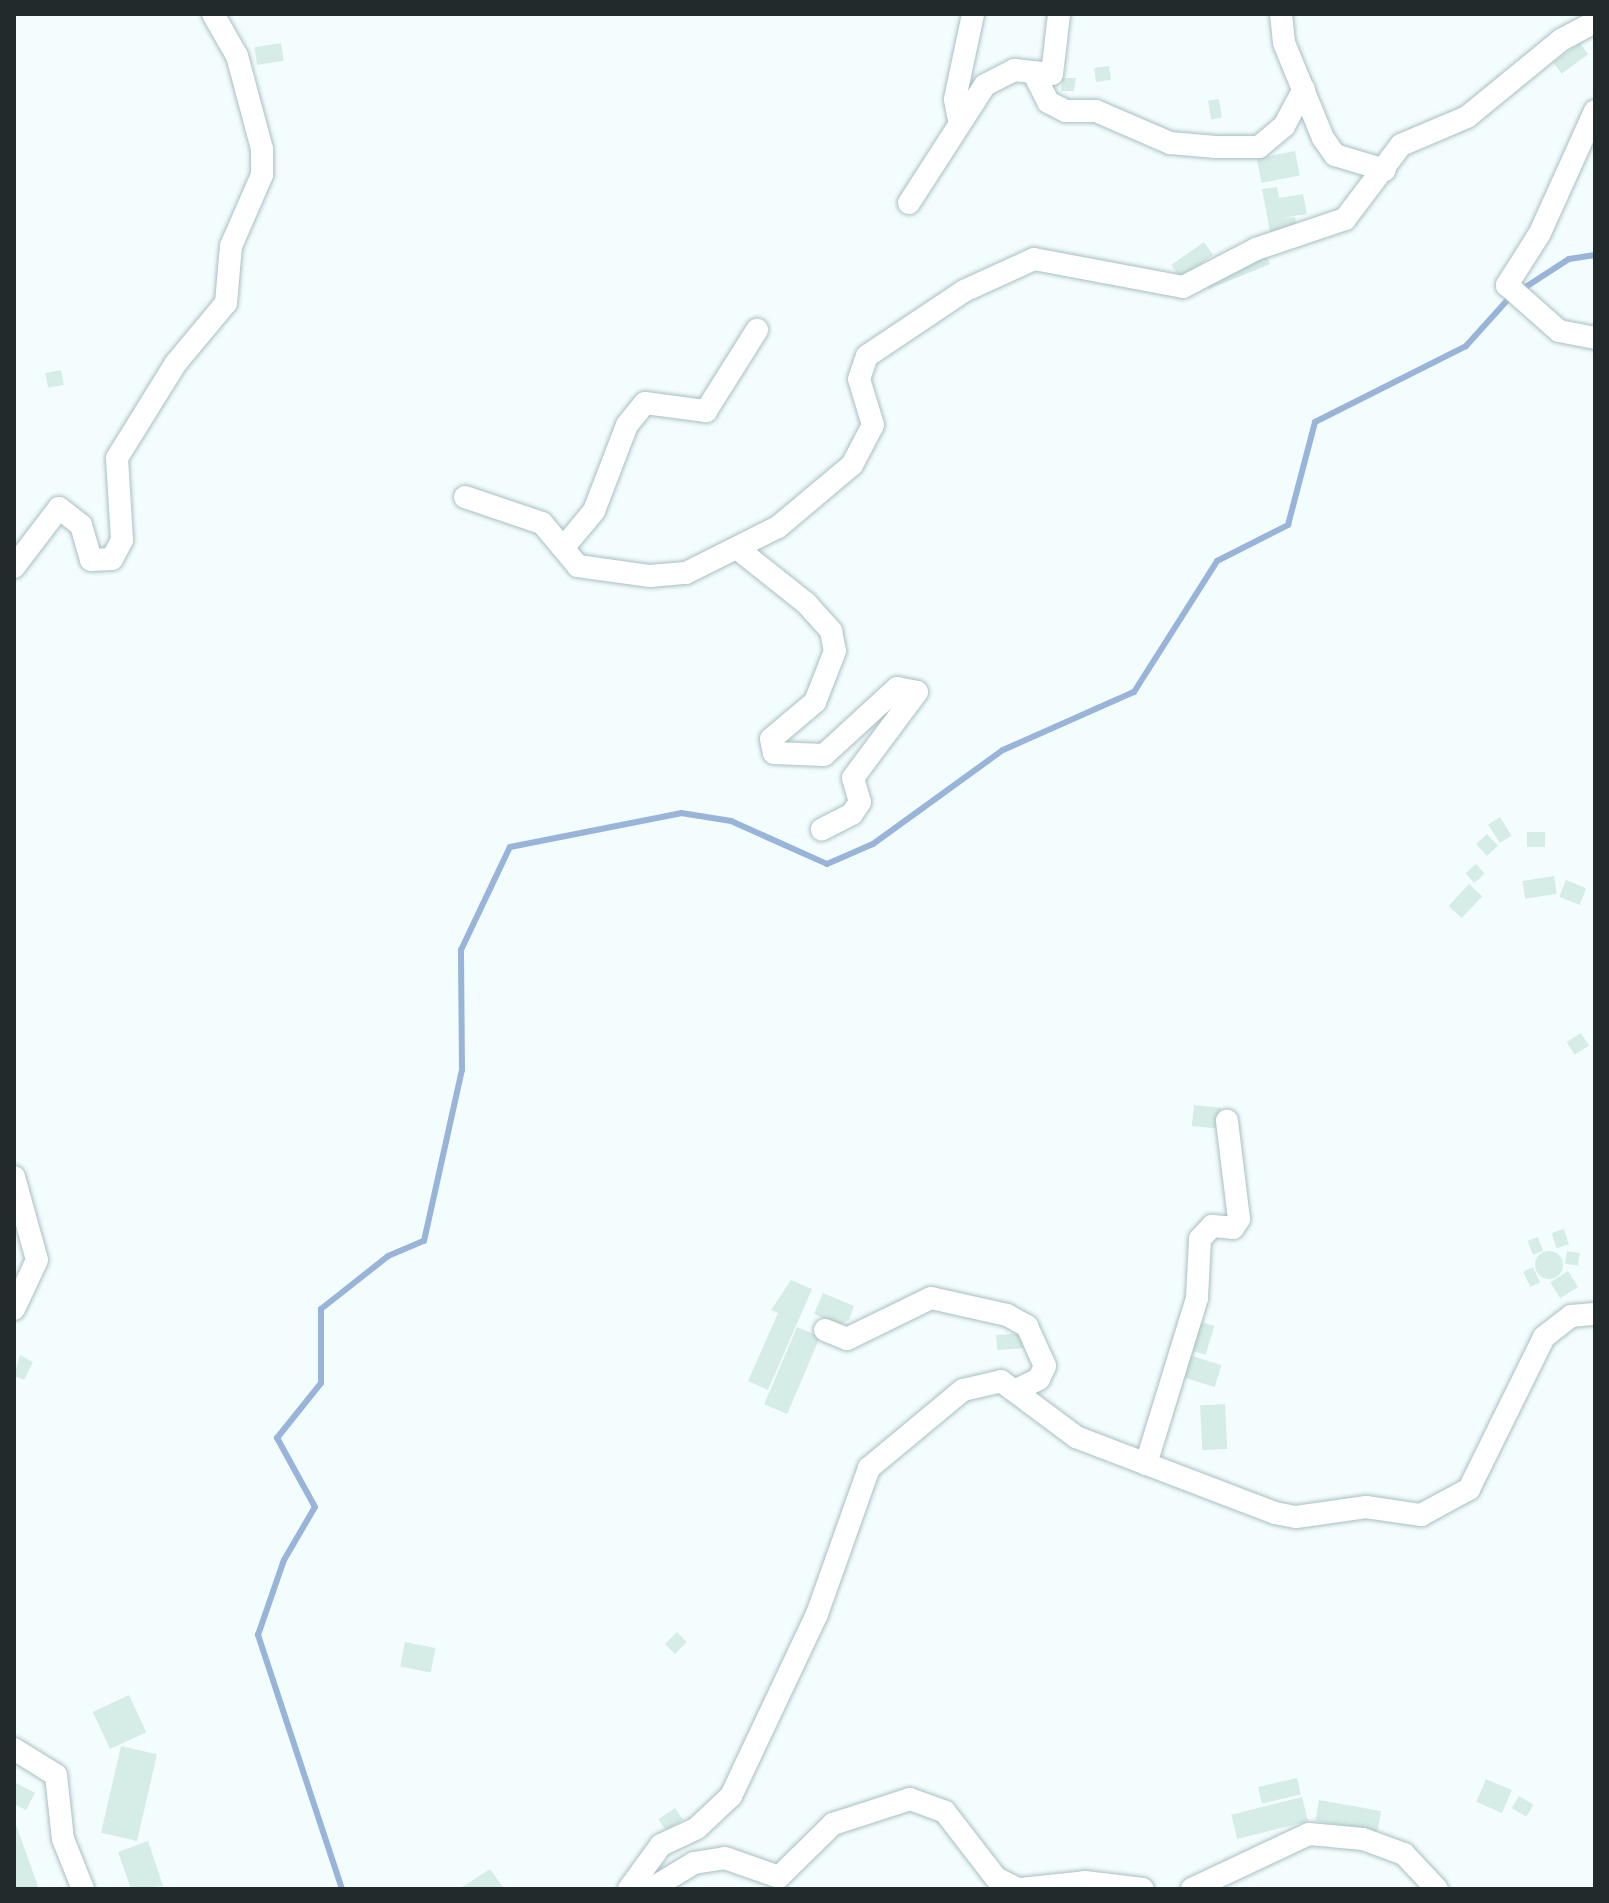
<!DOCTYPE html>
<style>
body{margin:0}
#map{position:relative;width:1609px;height:1903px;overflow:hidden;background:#f4fdfe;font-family:Karla,sans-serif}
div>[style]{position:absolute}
.stream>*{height:6px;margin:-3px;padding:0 3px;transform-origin:3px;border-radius:3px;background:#99b4d9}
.building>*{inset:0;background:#d6ede7;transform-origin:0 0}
.round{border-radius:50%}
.roads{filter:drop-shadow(0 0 2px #a8bfc1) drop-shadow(0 0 2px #a8bfc1)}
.minor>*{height:22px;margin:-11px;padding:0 11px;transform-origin:11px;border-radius:11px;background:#fff}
span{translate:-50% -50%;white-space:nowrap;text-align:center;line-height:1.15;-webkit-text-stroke:6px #fff;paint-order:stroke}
.frame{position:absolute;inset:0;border:16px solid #222b2c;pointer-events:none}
</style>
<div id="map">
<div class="stream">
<i style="left:1521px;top:290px;width:57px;rotate:-32.9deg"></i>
<i style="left:1569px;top:259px;width:26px;rotate:-9deg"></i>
<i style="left:342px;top:1889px;width:268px;rotate:-108.3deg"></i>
<i style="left:258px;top:1635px;width:79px;rotate:-70.9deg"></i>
<i style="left:284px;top:1560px;width:61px;rotate:-59.7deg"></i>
<i style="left:315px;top:1507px;width:79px;rotate:-118.8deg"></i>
<i style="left:277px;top:1438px;width:70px;rotate:-51.3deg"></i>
<i style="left:321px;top:1383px;width:74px;rotate:-90deg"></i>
<i style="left:321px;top:1309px;width:85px;rotate:-38.3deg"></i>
<i style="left:388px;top:1256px;width:39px;rotate:-23deg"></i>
<i style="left:424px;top:1241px;width:175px;rotate:-77.5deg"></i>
<i style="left:462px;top:1070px;width:120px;rotate:-90.5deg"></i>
<i style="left:461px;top:950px;width:114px;rotate:-64.6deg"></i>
<i style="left:510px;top:847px;width:174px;rotate:-11.2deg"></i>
<i style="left:681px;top:813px;width:51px;rotate:9.1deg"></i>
<i style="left:731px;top:821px;width:105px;rotate:24.1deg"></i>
<i style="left:827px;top:864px;width:50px;rotate:-23.5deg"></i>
<i style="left:873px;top:844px;width:160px;rotate:-35.9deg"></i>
<i style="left:1003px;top:750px;width:143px;rotate:-23.9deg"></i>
<i style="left:1134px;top:692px;width:155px;rotate:-57.6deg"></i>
<i style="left:1217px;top:561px;width:80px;rotate:-26.9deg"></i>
<i style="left:1288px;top:525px;width:106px;rotate:-75.3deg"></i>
<i style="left:1315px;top:422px;width:169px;rotate:-26.7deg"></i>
<i style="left:1466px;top:346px;width:67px;rotate:-48deg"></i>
</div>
<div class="building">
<i style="left:281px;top:43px;width:18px;height:27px;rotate:81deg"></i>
<i style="left:1580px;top:43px;width:14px;height:33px;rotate:54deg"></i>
<i style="left:1109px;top:66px;width:14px;height:15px;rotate:82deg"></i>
<i style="clip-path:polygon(1062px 78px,1076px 78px,1074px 91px,1061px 91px)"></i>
<i style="left:1219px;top:99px;width:19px;height:11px;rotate:81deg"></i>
<i style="left:1295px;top:151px;width:25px;height:39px;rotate:79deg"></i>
<i style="clip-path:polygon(1277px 187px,1279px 198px,1303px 194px,1307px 214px,1282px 218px,1295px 217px,1296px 228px,1270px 232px,1262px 189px)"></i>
<i style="left:1204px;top:242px;width:16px;height:40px;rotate:55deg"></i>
<i style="left:1266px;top:254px;width:11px;height:67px;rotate:68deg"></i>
<i style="left:61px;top:370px;width:15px;height:16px;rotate:79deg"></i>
<i style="left:1500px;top:817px;width:22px;height:14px;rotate:58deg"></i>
<i style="left:1545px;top:832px;width:15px;height:18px;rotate:90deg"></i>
<i style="left:1487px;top:834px;width:16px;height:15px;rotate:47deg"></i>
<i style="left:1476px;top:864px;width:13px;height:14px;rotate:48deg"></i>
<i style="left:1554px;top:876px;width:18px;height:32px;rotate:81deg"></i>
<i style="left:1566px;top:880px;width:22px;height:18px;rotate:22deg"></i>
<i style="left:1469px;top:884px;width:18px;height:30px;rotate:43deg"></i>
<i style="left:1581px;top:1033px;width:15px;height:17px;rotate:58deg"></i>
<i style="left:1194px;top:1105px;width:27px;height:21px;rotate:6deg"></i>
<i style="left:1564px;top:1229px;width:16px;height:13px;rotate:72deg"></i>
<i style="left:1538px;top:1237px;width:15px;height:11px;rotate:70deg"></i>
<i style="left:1567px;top:1251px;width:13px;height:13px;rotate:9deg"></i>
<i class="round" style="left:1535px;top:1251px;width:28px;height:28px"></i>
<i style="left:1533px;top:1267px;width:17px;height:11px;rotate:65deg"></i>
<i style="left:1568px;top:1271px;width:19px;height:21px;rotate:58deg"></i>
<i style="clip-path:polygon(791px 1280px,812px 1289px,768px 1390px,748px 1381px,778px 1313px,771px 1310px)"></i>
<i style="clip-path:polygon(823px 1293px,854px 1306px,849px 1320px,840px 1325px,814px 1314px)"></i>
<i style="left:1201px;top:1322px;width:14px;height:30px;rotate:17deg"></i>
<i style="left:797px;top:1327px;width:25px;height:84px;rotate:23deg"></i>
<i style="left:1025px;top:1333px;width:15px;height:29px;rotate:86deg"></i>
<i style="clip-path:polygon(20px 1355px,33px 1362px,24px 1380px,14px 1376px)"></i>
<i style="left:1189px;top:1355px;width:34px;height:23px;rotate:17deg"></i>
<i style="left:1225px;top:1404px;width:45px;height:25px;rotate:87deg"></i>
<i style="left:677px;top:1632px;width:14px;height:17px;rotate:45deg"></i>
<i style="left:405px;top:1642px;width:31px;height:25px;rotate:11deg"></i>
<i style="left:129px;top:1695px;width:41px;height:40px;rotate:65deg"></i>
<i style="left:121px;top:1746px;width:37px;height:89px;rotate:13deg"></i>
<i style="left:1297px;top:1778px;width:17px;height:40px;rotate:77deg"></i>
<i style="left:1486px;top:1779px;width:28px;height:25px;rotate:23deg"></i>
<i style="clip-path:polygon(14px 1782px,35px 1793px,26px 1810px,14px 1804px)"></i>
<i style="left:1519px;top:1796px;width:17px;height:14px;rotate:31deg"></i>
<i style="left:1302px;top:1797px;width:25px;height:73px;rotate:76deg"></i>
<i style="left:1319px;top:1800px;width:63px;height:21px;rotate:10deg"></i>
<i style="left:675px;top:1808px;width:14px;height:20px;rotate:56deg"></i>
<i style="clip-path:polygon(14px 1819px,39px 1889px,14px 1889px)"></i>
<i style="clip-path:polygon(148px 1841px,163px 1886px,131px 1889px,118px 1852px)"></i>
<i style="clip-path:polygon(490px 1869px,503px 1887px,459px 1889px)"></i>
</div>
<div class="roads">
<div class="minor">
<i style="left:1281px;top:14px;width:29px;rotate:84deg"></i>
<i style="left:1284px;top:43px;width:103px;rotate:67.7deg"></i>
<i style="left:1323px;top:138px;width:21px;rotate:55deg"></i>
<i style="left:1335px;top:155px;width:52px;rotate:16.7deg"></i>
<i style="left:1035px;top:76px;width:29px;rotate:63deg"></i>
<i style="left:1048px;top:102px;width:20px;rotate:27deg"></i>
<i style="left:1066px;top:111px;width:30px"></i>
<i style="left:1096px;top:111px;width:81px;rotate:23.4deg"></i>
<i style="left:1170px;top:143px;width:46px;rotate:5deg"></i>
<i style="left:1216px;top:147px;width:43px"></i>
<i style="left:1259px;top:147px;width:33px;rotate:-40deg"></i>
<i style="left:1284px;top:126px;width:42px;rotate:-61.6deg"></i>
<i style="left:1595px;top:111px;width:134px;rotate:114.3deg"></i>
<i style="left:1540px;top:233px;width:62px;rotate:122.4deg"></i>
<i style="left:1507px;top:285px;width:69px;rotate:41.5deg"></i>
<i style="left:1559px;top:331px;width:37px;rotate:11deg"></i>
<i style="left:959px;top:120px;width:21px;rotate:-101deg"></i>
<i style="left:955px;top:99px;width:87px;rotate:-78deg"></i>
<i style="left:909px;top:203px;width:140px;rotate:-57.2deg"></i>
<i style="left:985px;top:85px;width:33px;rotate:-27deg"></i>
<i style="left:1014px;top:70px;width:38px;rotate:6deg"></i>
<i style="left:1052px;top:74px;width:60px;rotate:-83.3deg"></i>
<i style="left:465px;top:497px;width:81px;rotate:18.7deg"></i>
<i style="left:542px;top:523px;width:56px;rotate:50.1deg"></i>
<i style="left:578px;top:566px;width:73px;rotate:7.9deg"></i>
<i style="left:650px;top:576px;width:36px;rotate:-5deg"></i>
<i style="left:686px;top:573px;width:103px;rotate:-26.6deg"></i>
<i style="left:778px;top:527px;width:97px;rotate:-40deg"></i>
<i style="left:852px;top:465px;width:45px;rotate:-62.3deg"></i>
<i style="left:873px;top:425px;width:48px;rotate:-106.9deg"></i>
<i style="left:859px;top:379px;width:24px;rotate:-71deg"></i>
<i style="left:867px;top:356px;width:117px;rotate:-33.8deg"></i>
<i style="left:964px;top:291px;width:77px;rotate:-24.6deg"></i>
<i style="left:1034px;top:259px;width:152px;rotate:10.6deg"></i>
<i style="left:1183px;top:287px;width:82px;rotate:-27.5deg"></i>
<i style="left:1256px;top:249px;width:94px;rotate:-18.6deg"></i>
<i style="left:1345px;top:219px;width:93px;rotate:-52.9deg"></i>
<i style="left:1401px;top:145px;width:72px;rotate:-23deg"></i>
<i style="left:1467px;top:117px;width:122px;rotate:-39.3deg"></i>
<i style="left:1561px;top:40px;width:38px;rotate:-28deg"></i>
<i style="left:564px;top:547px;width:47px;rotate:-50.2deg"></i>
<i style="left:594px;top:511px;width:92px;rotate:-69deg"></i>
<i style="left:627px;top:425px;width:28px;rotate:-51deg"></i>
<i style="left:645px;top:403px;width:62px;rotate:7.5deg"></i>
<i style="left:706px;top:411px;width:96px;rotate:-57.8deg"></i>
<i style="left:738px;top:549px;width:87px;rotate:38.5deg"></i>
<i style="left:806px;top:603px;width:38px;rotate:48deg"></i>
<i style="left:831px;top:631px;width:20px;rotate:79deg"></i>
<i style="left:835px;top:651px;width:55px;rotate:111.4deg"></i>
<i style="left:815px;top:702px;width:57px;rotate:139.9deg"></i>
<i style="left:771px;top:739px;width:14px;rotate:78deg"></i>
<i style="left:774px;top:753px;width:50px;rotate:2.3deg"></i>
<i style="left:824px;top:755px;width:99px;rotate:-42.5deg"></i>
<i style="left:897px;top:688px;width:20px;rotate:11deg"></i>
<i style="left:917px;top:692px;width:107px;rotate:126.7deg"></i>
<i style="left:853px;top:778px;width:25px;rotate:74deg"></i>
<i style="left:860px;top:802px;width:14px;rotate:124deg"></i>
<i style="left:852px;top:814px;width:34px;rotate:153deg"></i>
<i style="left:14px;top:567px;width:74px;rotate:-52.7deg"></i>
<i style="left:59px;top:508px;width:28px;rotate:38deg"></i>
<i style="left:81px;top:525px;width:36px;rotate:74deg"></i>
<i style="left:91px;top:560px;width:21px;rotate:-3deg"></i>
<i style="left:112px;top:559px;width:21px;rotate:-62deg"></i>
<i style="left:122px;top:540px;width:82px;rotate:-93.5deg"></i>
<i style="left:117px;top:458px;width:112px;rotate:-58.2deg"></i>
<i style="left:176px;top:363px;width:78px;rotate:-50.2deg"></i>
<i style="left:226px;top:303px;width:57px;rotate:-85deg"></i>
<i style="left:231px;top:246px;width:77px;rotate:-66.4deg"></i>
<i style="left:262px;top:175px;width:26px;rotate:-90deg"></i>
<i style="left:262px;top:149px;width:96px;rotate:-105deg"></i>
<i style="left:237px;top:56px;width:48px;rotate:-119.7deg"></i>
<i style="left:14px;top:1177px;width:86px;rotate:74.5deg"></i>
<i style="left:37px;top:1260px;width:54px;rotate:115.1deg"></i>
<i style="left:825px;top:1330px;width:24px;rotate:22deg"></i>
<i style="left:847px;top:1339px;width:93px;rotate:-26deg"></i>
<i style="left:931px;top:1298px;width:78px;rotate:12.6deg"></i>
<i style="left:1007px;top:1315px;width:23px;rotate:29deg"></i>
<i style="left:1027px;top:1326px;width:44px;rotate:65.8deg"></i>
<i style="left:1045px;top:1366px;width:14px;rotate:115deg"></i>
<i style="left:1039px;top:1379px;width:25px;rotate:154deg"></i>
<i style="left:1146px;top:1464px;width:174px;rotate:-72.9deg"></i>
<i style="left:1197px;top:1298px;width:59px;rotate:-87.1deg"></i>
<i style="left:1200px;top:1239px;width:18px;rotate:-47deg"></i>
<i style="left:1212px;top:1226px;width:21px;rotate:5deg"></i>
<i style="left:1233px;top:1228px;width:11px;rotate:-56deg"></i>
<i style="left:1239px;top:1219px;width:99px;rotate:-97deg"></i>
<i style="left:14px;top:1749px;width:49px;rotate:31.8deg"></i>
<i style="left:56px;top:1775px;width:64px;rotate:83.8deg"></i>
<i style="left:63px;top:1839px;width:54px;rotate:68.2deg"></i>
<i style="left:629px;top:1889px;width:54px;rotate:-54deg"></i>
<i style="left:661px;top:1845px;width:40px;rotate:-25deg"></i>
<i style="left:697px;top:1828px;width:47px;rotate:-43.3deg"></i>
<i style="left:731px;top:1796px;width:201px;rotate:-64.7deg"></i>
<i style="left:817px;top:1614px;width:155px;rotate:-70.4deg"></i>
<i style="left:869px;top:1468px;width:122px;rotate:-39.7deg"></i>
<i style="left:963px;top:1390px;width:39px;rotate:-13deg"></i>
<i style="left:1001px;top:1381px;width:94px;rotate:36.7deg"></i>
<i style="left:1076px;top:1437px;width:213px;rotate:20.9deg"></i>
<i style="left:1275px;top:1513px;width:21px;rotate:11deg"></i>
<i style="left:1296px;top:1517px;width:71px;rotate:-8.1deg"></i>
<i style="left:1366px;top:1507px;width:56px;rotate:8.3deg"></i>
<i style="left:1421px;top:1515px;width:55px;rotate:-28.4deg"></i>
<i style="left:1469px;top:1489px;width:169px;rotate:-63.7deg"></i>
<i style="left:1544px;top:1337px;width:34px;rotate:-38deg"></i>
<i style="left:1571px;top:1316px;width:24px;rotate:-5deg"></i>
<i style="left:651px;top:1889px;width:50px;rotate:-31.2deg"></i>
<i style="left:694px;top:1863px;width:31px;rotate:-9deg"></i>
<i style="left:725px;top:1858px;width:57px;rotate:19.4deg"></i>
<i style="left:779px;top:1877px;width:76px;rotate:-44.5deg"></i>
<i style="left:833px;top:1824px;width:81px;rotate:-18deg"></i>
<i style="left:910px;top:1799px;width:37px;rotate:20deg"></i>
<i style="left:945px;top:1812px;width:83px;rotate:52.3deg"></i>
<i style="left:996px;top:1878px;width:25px;rotate:27deg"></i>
<i style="left:1021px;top:1889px;width:64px;rotate:-6.2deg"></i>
<i style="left:1085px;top:1882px;width:58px;rotate:6.9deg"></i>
<i style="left:1192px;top:1889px;width:129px;rotate:-25.2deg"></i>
<i style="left:1309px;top:1834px;width:54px;rotate:5.3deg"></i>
<i style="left:1363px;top:1839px;width:44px;rotate:20.1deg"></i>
<i style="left:1404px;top:1854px;width:48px;rotate:46.7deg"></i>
</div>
</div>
<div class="frame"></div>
</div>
